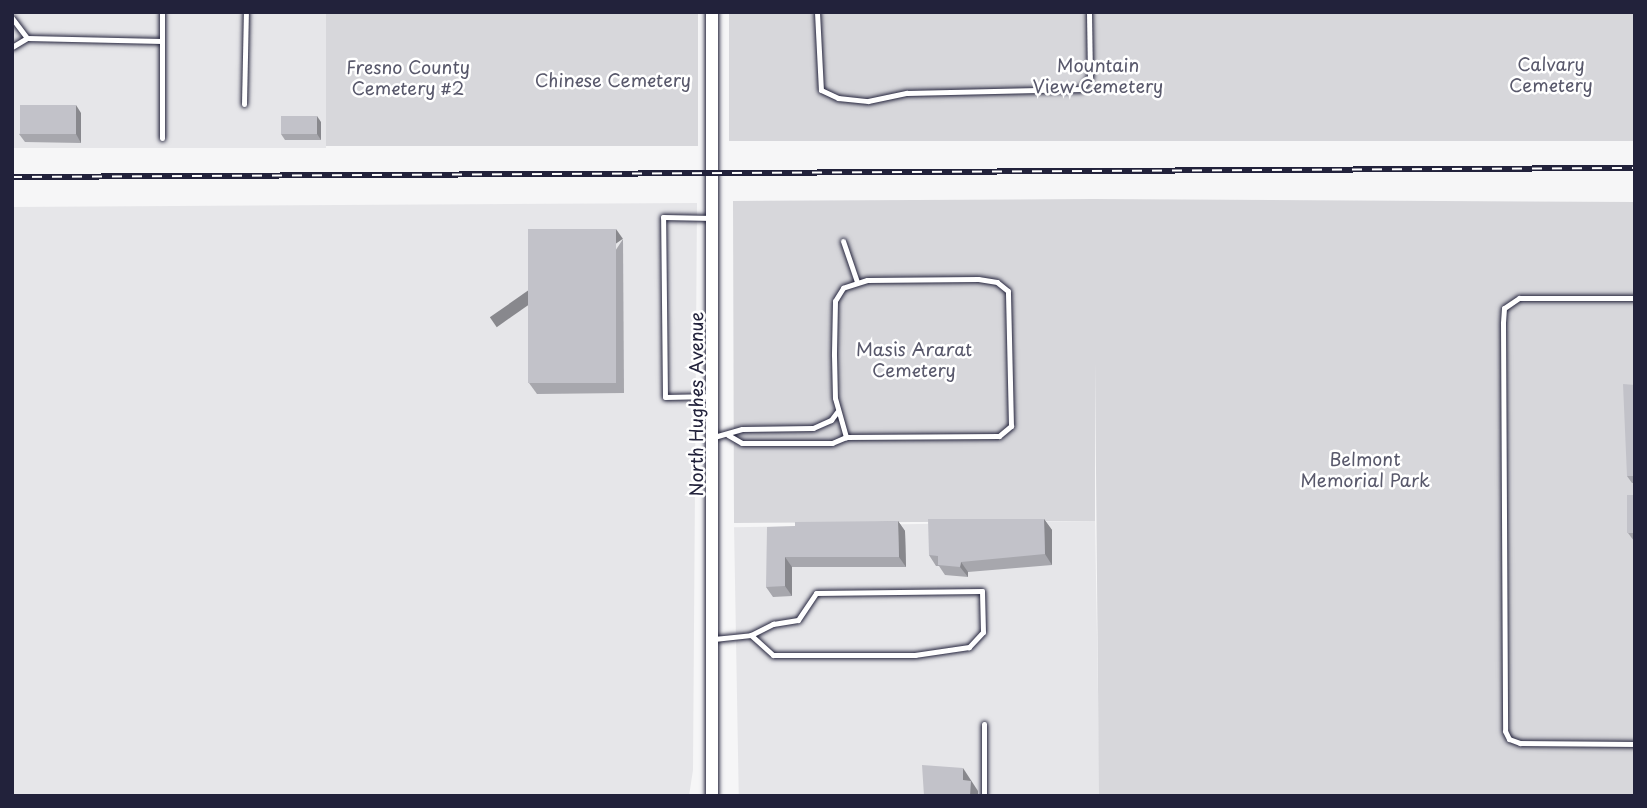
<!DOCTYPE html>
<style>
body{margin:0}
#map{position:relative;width:1647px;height:808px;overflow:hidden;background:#f6f6f7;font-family:"Playpen Sans",sans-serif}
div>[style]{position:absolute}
.built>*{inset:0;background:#e6e6e9;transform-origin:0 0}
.green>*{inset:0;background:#d7d7db;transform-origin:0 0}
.roads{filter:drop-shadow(0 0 2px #22223b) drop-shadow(0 0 2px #22223b)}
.service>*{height:5px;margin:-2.5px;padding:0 2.5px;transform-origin:2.5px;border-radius:2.5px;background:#fff}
.tertiary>*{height:12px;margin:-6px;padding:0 6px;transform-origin:6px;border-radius:6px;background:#fff}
.rail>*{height:6px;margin-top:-3px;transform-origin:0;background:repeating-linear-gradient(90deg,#fff 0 10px,#22223b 0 20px);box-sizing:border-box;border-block:2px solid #22223b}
.wall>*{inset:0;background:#a7a7ad}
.shaded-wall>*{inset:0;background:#88888d;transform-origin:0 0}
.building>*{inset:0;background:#c2c2c9;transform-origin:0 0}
span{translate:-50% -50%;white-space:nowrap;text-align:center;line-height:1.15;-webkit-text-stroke:5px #fff;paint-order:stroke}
.park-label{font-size:18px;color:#58586b}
.street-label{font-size:18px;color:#22223b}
.frame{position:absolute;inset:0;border:14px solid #22223b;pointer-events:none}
</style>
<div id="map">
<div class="built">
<i style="left:12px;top:12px;width:314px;height:136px"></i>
<i style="clip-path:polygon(697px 203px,693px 770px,689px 796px,12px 796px,12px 207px)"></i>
<i style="left:1095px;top:521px;width:275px;height:361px;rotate:89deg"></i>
</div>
<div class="green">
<i style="left:326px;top:12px;width:372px;height:134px"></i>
<i style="left:729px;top:12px;width:906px;height:129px"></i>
<i style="clip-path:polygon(1093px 199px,1635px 202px,1635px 796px,1099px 796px,1095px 362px,1095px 521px,734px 523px,733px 201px)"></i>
</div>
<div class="roads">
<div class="service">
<i style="left:817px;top:12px;width:78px;rotate:87.1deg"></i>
<i style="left:821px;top:90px;width:19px;rotate:25deg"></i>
<i style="left:838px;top:98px;width:30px;rotate:6deg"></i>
<i style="left:868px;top:101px;width:40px;rotate:-12deg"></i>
<i style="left:907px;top:93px;width:174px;rotate:-1.3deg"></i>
<i style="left:1081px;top:89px;width:15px;rotate:-53deg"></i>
<i style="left:1090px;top:77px;width:65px;rotate:-90.9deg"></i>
<i style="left:12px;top:18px;width:25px;rotate:53deg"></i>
<i style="left:27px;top:38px;width:135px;rotate:1.3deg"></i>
<i style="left:12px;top:47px;width:17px;rotate:-31deg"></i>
<i style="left:244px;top:104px;width:92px;rotate:-88.8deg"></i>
<i style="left:162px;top:138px;width:126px;rotate:-90deg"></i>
<i style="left:843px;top:241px;width:43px;rotate:71.1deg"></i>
<i style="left:1635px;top:298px;width:116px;rotate:180deg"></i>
<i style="left:1519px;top:298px;width:18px;rotate:146deg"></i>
<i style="left:1504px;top:308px;width:15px;rotate:94deg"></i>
<i style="left:1503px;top:323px;width:408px;rotate:89.7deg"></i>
<i style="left:1505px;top:731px;width:9px;rotate:63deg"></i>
<i style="left:1509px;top:739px;width:12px;rotate:20deg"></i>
<i style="left:1520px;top:743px;width:115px;rotate:0.5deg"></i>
<i style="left:713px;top:396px;width:48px;rotate:178.8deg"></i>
<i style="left:665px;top:397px;width:180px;rotate:-90.6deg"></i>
<i style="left:663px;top:217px;width:50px;rotate:1.1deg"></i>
<i style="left:728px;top:435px;width:16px;rotate:30deg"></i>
<i style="left:742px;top:443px;width:90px"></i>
<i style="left:832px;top:443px;width:15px;rotate:-23deg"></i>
<i style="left:846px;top:437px;width:153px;rotate:-0.4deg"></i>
<i style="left:999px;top:436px;width:16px;rotate:-40deg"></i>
<i style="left:1011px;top:426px;width:135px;rotate:-91.3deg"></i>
<i style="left:1008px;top:291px;width:14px;rotate:-141deg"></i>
<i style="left:997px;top:282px;width:19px;rotate:-171deg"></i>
<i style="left:978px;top:279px;width:111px;rotate:179.5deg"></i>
<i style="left:867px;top:280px;width:25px;rotate:162deg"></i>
<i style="left:843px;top:288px;width:15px;rotate:122deg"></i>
<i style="left:835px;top:301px;width:54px;rotate:91.1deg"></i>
<i style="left:834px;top:355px;width:43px;rotate:88.7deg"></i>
<i style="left:835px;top:398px;width:41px;rotate:74.2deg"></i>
<i style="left:714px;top:437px;width:29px;rotate:-16deg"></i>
<i style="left:742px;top:429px;width:71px;rotate:-0.8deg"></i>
<i style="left:813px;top:428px;width:20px;rotate:-24deg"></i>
<i style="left:831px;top:420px;width:10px;rotate:-53deg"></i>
<i style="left:714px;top:639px;width:37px;rotate:-6deg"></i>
<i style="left:751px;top:635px;width:25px;rotate:-27deg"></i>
<i style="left:773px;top:624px;width:25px;rotate:-9deg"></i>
<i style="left:798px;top:620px;width:32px;rotate:-56deg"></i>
<i style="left:816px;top:593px;width:166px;rotate:-0.7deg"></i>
<i style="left:982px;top:591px;width:41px;rotate:88.6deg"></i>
<i style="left:983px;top:632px;width:21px;rotate:133deg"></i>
<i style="left:969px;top:647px;width:55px;rotate:171.6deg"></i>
<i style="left:915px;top:655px;width:142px;rotate:180deg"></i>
<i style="left:773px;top:655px;width:30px;rotate:-138deg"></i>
<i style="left:984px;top:796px;width:72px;rotate:-90deg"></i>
</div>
<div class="tertiary">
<i style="left:712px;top:12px;width:784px;rotate:90deg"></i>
</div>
</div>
<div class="rail">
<i style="left:12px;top:177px;width:1623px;rotate:-0.32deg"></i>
</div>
<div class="wall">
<i style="clip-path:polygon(81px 113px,81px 143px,25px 142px,19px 134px)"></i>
<i style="clip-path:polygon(321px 122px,321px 140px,285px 140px,281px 134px)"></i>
<i style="clip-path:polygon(623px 239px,624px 393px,537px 394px,529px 383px)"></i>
<i style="clip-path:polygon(1635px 385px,1635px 483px,1632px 483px,1627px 476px)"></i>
<i style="clip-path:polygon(1635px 495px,1635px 541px,1634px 541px,1628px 533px)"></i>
<i style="clip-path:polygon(1044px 519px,1052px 530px,1052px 565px,968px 572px,968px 577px,945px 575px,939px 566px,936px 566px,929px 555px)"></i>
<i style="clip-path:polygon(898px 521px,905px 531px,906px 567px,792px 567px,792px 596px,773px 597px,766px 587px,795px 526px)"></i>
</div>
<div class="shaded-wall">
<i style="clip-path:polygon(76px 105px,81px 113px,81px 143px,76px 134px)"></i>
<i style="clip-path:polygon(317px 116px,321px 122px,321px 140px,317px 134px)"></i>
<i style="left:616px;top:229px;width:12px;height:154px;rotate:55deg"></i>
<i style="clip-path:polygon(1044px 519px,1052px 530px,1052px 565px,1045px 554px)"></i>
<i style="clip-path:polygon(898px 521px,905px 531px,906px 567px,899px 557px)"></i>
<i style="clip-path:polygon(785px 557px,792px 567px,792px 596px,785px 586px)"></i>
<i style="clip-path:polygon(961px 562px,968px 572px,968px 577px,960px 567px)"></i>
<i style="clip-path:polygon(963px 768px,978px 791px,978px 796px,970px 796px,963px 780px)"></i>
</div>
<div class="building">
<i style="left:20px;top:105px;width:56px;height:29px"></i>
<i style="left:281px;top:116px;width:36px;height:18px"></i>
<i style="left:528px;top:229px;width:88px;height:154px"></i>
<i style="clip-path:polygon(1623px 384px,1635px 385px,1635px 476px,1627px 476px)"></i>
<i style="left:1627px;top:495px;width:8px;height:38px"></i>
<i style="clip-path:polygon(928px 519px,1044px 519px,1045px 554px,961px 562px,960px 567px,938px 565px,938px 556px,929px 555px)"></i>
<i style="clip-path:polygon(898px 521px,899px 557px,785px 557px,785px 586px,766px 587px,767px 527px,795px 526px,795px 522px)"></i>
<i style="clip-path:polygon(922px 765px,963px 768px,963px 780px,971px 781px,970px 796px,924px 796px)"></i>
</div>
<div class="park-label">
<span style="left:1551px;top:75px">Calvary<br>Cemetery</span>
<span style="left:1098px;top:76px">Mountain<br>View Cemetery</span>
<span style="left:408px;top:78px">Fresno County<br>Cemetery #2</span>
<span style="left:613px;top:80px">Chinese Cemetery</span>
<span style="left:914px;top:360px">Masis Ararat<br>Cemetery</span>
<span style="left:1365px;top:470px">Belmont<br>Memorial Park</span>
</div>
<div class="street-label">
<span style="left:696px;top:404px;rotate:-90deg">North Hughes Avenue</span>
</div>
<div class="frame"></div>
</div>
